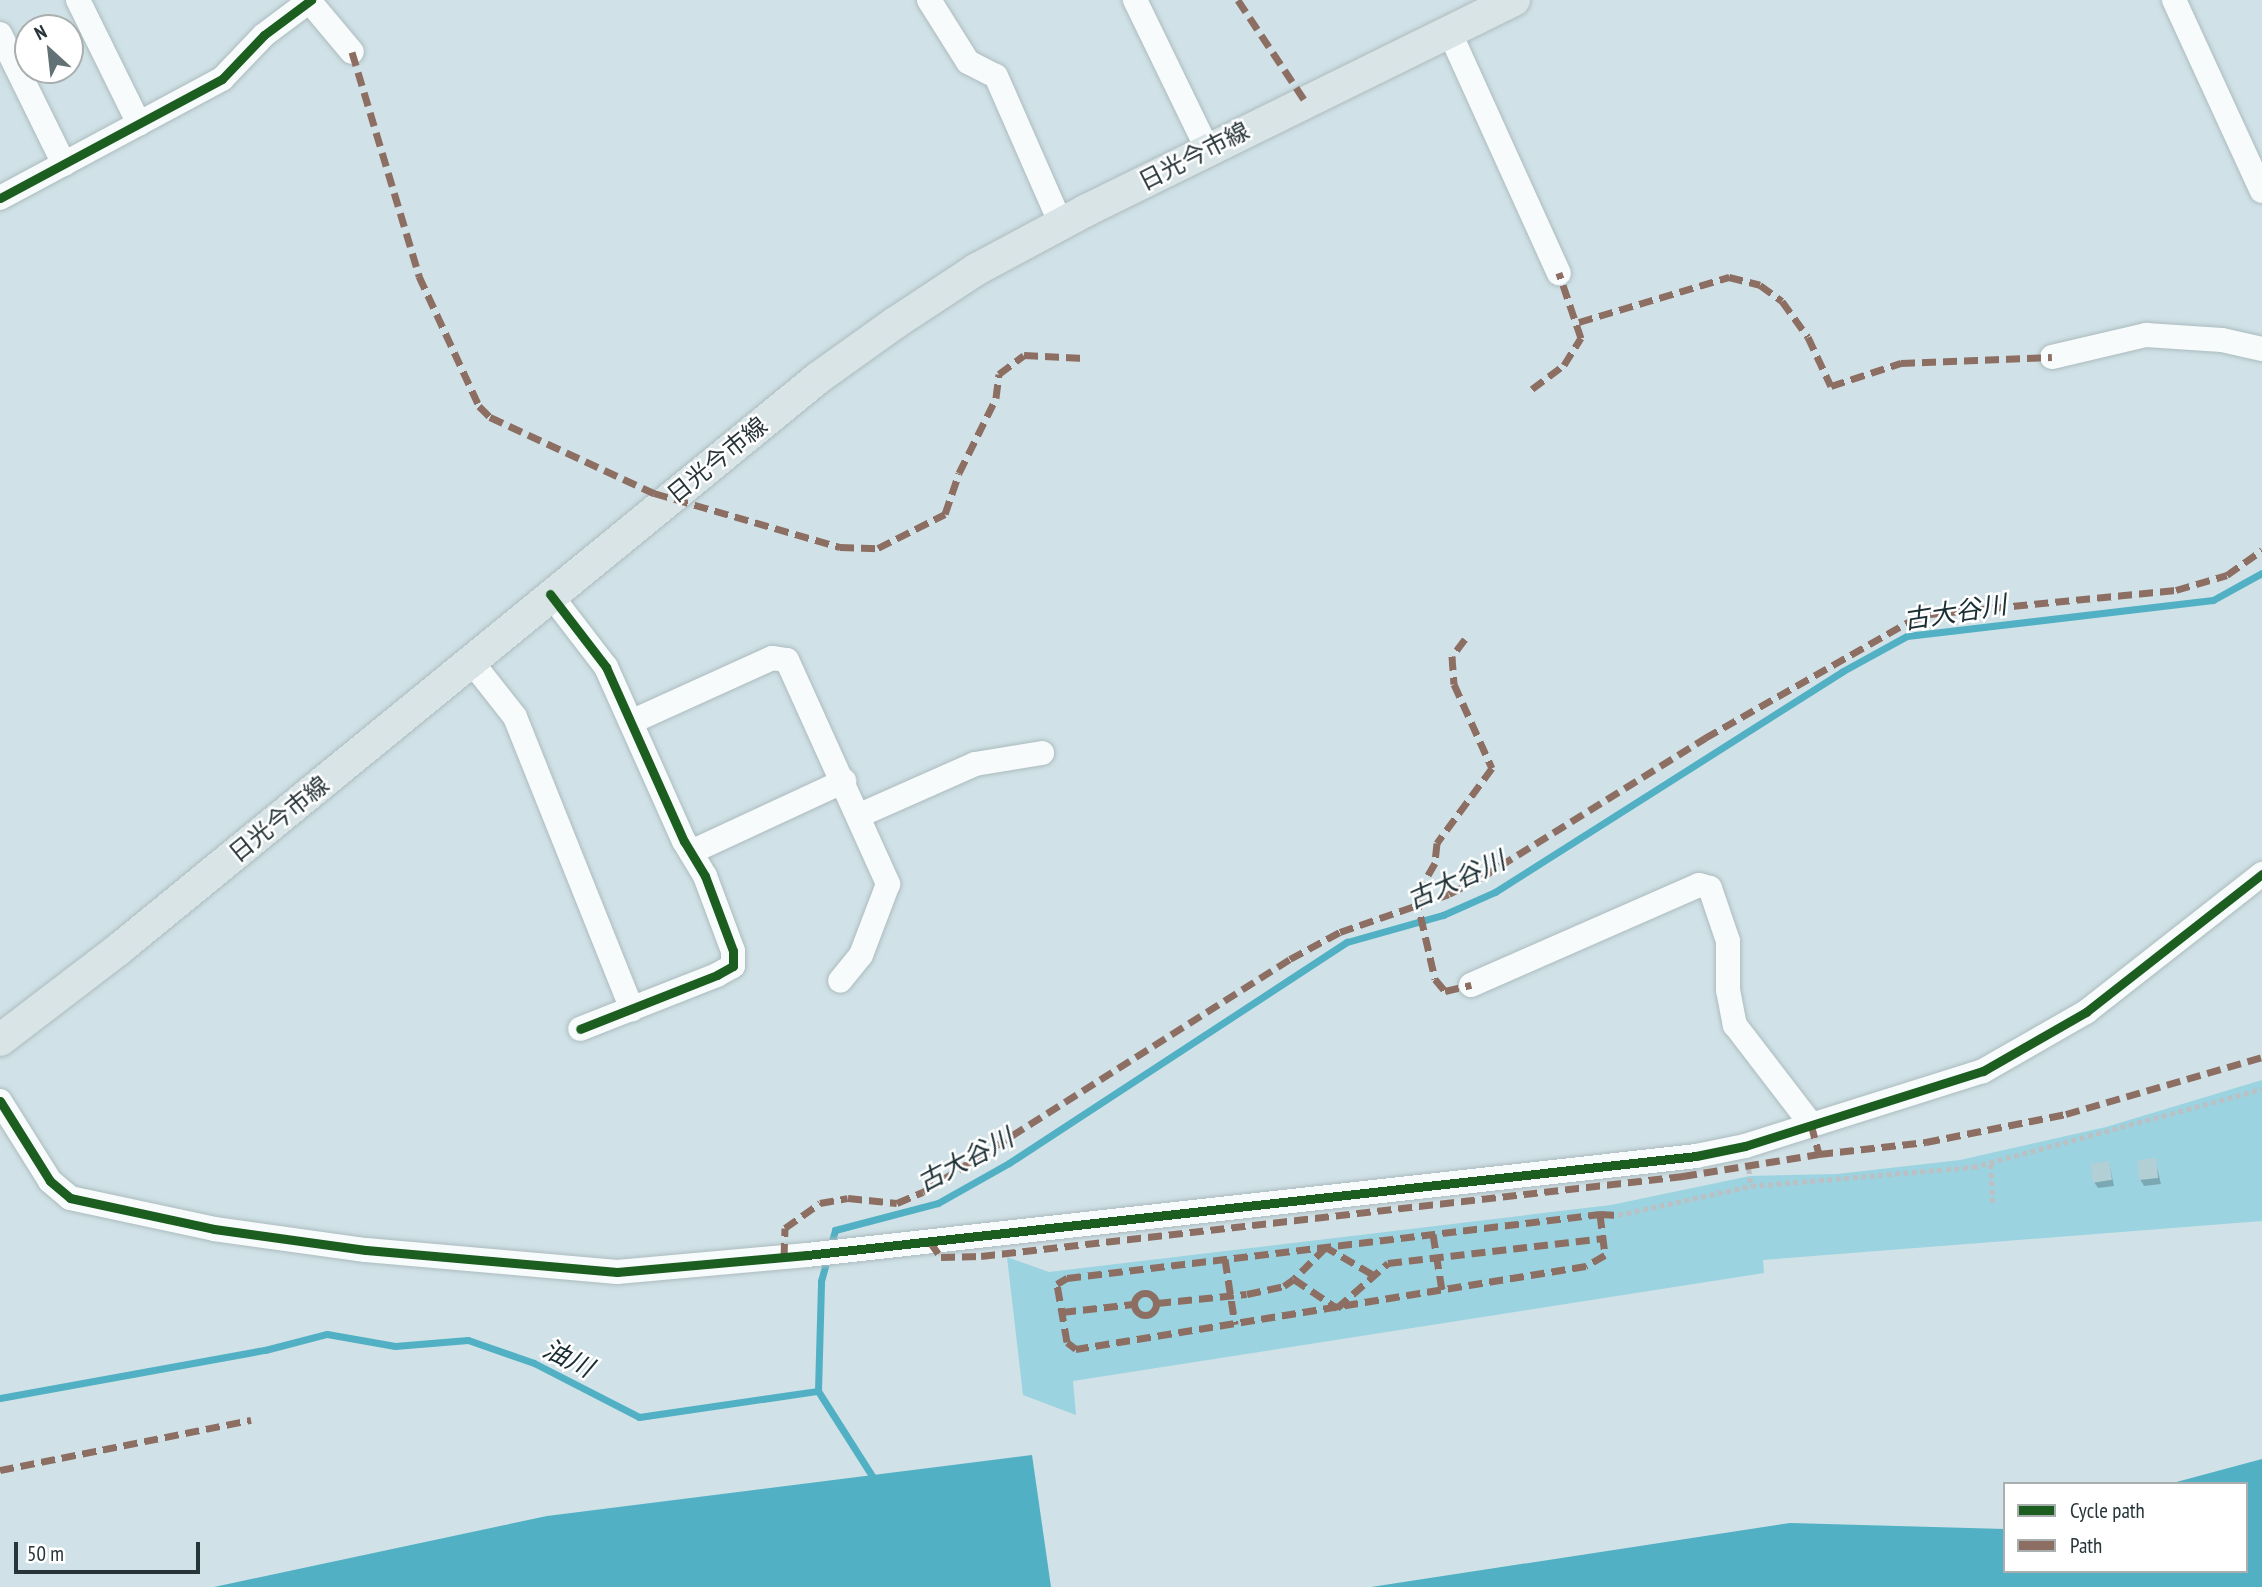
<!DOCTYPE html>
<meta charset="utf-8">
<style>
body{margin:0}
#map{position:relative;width:2262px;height:1587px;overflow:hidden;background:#d0e2e7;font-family:"PT Sans Narrow","Noto Sans JP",sans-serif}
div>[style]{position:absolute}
.green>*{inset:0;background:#9bd3e0}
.water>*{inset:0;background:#51b0c3}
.shadow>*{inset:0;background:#0003}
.stream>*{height:7px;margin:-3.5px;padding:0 3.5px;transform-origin:3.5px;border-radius:3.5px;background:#51b0c3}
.building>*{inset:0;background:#b2cfd6;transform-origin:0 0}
.path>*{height:4.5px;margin-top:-2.25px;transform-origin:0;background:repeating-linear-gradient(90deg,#bac0c4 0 5px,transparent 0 8.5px)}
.roads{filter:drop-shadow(0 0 2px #acbbbf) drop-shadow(0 0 2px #acbbbf)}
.minor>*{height:24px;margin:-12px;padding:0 12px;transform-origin:12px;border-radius:12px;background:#f8fbfb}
.major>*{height:32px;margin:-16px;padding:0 16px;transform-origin:16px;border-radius:16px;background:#d9e4e7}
.quiet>*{height:7px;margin-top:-3.5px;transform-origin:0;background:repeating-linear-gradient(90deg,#8d6e63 0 14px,transparent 0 21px)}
.quiet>.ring{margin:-3.5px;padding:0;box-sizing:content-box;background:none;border:7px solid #8d6e63;border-radius:50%}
.cycleway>*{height:9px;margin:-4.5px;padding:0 4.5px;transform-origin:4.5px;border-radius:4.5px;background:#1b5e20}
span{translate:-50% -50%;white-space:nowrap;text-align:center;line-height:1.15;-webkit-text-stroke:5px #fff;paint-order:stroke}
.street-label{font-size:24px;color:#273438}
.water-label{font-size:26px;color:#1a2e33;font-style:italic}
.legend{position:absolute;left:2003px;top:1482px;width:245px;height:91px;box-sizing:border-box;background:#fff;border:2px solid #a9aeaf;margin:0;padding:9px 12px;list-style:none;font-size:21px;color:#273438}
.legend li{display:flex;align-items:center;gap:14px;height:35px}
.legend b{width:35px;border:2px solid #a9aeaf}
.north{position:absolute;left:14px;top:14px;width:70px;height:70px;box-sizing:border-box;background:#fff;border:2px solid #a9aeaf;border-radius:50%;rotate:333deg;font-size:19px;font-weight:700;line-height:28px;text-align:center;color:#273438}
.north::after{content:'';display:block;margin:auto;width:24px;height:32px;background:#627175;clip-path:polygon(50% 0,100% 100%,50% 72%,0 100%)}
.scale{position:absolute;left:14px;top:1542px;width:186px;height:32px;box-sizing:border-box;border:4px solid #273438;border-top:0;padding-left:9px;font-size:21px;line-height:24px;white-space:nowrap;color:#273438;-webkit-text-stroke:5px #fff;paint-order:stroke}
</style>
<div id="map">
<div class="green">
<i style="clip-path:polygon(2262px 1080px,2262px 1221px,1763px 1260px,1764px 1273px,1073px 1381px,1076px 1415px,1023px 1395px,1007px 1257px,1049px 1272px,1611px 1205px,1750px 1176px,1837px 1174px,1960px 1160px,2106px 1127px)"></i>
</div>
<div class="water">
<i style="clip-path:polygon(1032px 1455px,1051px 1587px,214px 1587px,547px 1516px)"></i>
<i style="clip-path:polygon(2262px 1459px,2262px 1587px,1371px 1587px,1790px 1523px,2005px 1529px,2005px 1571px,2246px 1571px,2246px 1484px,2169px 1484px)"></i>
</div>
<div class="shadow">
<i style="clip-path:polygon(2155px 1160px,2161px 1184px,2144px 1186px,2140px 1179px)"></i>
<i style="clip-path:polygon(2109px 1163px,2114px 1186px,2098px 1188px,2094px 1182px)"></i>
</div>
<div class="stream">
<i style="left:818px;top:1391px;width:110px;rotate:-88.4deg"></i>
<i style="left:821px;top:1281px;width:53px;rotate:-74.6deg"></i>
<i style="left:835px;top:1230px;width:106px;rotate:-14.7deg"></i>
<i style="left:938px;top:1203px;width:81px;rotate:-29.4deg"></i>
<i style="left:1009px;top:1163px;width:404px;rotate:-33.2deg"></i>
<i style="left:1347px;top:942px;width:100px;rotate:-15.7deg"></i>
<i style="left:1443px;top:915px;width:57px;rotate:-23.9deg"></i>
<i style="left:1495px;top:892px;width:412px;rotate:-32.4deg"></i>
<i style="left:1843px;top:671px;width:73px;rotate:-28.7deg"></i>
<i style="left:1907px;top:636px;width:308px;rotate:-6.7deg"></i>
<i style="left:2213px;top:600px;width:56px;rotate:-28.9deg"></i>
<i style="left:818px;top:1391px;width:108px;rotate:57.5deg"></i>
<i style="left:0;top:1398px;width:269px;rotate:-10.3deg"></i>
<i style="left:265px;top:1350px;width:64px;rotate:-14.5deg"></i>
<i style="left:327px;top:1334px;width:69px;rotate:10deg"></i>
<i style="left:395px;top:1346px;width:73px;rotate:-4.7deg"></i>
<i style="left:468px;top:1340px;width:70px;rotate:19.2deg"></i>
<i style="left:534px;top:1363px;width:118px;rotate:27.2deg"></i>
<i style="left:639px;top:1417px;width:181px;rotate:-8.3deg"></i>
</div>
<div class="building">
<i style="left:2156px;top:1158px;width:20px;height:19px;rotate:84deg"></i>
<i style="left:2109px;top:1161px;width:19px;height:19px;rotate:81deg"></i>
</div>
<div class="path">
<i style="left:1991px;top:1164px;width:42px;rotate:87.3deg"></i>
<i style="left:1749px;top:1169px;width:17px;rotate:83deg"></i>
<i style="left:1618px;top:1215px;width:136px;rotate:-12.3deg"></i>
<i style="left:1751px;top:1186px;width:223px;rotate:-4.9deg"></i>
<i style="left:1973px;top:1167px;width:299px;rotate:-15.1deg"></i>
</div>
<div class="roads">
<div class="minor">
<i style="left:78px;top:0;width:138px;rotate:63.8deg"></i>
<i style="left:929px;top:0;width:73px;rotate:57.8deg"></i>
<i style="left:968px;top:62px;width:31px;rotate:27deg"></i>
<i style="left:996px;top:76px;width:162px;rotate:66.3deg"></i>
<i style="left:1135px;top:0;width:165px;rotate:64.1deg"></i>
<i style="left:2174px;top:0;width:210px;rotate:65.3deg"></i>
<i style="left:310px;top:2px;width:65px;rotate:50deg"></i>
<i style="left:1449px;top:31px;width:266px;rotate:65.6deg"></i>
<i style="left:0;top:34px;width:145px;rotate:63.8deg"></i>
<i style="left:0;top:198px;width:252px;rotate:-28.2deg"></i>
<i style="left:222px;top:79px;width:61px;rotate:-46.3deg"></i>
<i style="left:264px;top:35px;width:59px;rotate:-36.7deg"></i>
<i style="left:2052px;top:357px;width:97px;rotate:-13.2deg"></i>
<i style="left:2146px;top:335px;width:76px;rotate:3.8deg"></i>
<i style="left:2222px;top:340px;width:41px;rotate:12.7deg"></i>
<i style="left:550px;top:594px;width:92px;rotate:52.5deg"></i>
<i style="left:606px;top:667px;width:191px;rotate:65.9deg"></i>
<i style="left:684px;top:841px;width:41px;rotate:59deg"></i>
<i style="left:705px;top:876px;width:80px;rotate:69.5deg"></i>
<i style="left:733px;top:951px;width:15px;rotate:90deg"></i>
<i style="left:733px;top:966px;width:18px;rotate:151deg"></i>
<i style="left:717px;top:975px;width:147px;rotate:158.5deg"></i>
<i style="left:471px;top:661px;width:71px;rotate:51.8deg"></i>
<i style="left:515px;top:717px;width:315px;rotate:68.2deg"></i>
<i style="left:631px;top:722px;width:155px;rotate:-24.4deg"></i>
<i style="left:772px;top:658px;width:15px;rotate:8deg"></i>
<i style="left:787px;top:660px;width:246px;rotate:65.7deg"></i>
<i style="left:888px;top:884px;width:76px;rotate:110.8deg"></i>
<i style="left:861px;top:955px;width:33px;rotate:129deg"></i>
<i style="left:860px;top:815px;width:126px;rotate:-23.9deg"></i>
<i style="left:975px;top:764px;width:68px;rotate:-9.3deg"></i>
<i style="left:691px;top:852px;width:169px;rotate:-24.9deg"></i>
<i style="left:1471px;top:985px;width:249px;rotate:-23.7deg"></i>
<i style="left:1699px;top:885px;width:11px;rotate:15deg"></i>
<i style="left:1710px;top:888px;width:56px;rotate:71.2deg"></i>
<i style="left:1728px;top:941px;width:49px;rotate:90deg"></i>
<i style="left:1728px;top:990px;width:36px;rotate:79deg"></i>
<i style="left:1735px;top:1025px;width:125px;rotate:52.5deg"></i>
<i style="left:0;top:1101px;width:94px;rotate:58deg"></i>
<i style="left:50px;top:1181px;width:26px;rotate:40deg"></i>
<i style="left:70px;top:1198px;width:147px;rotate:12.1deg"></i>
<i style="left:214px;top:1229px;width:153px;rotate:7.9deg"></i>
<i style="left:366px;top:1250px;width:252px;rotate:5deg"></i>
<i style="left:617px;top:1272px;width:191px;rotate:-5.1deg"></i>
<i style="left:807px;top:1255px;width:894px;rotate:-6.35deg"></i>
<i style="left:1696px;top:1156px;width:50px;rotate:-11.5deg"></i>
<i style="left:1745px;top:1146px;width:250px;rotate:-17.5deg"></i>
<i style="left:1983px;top:1071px;width:119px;rotate:-29.8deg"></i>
<i style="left:2086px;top:1012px;width:224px;rotate:-38.1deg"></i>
</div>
<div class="major">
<i style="left:0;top:1040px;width:150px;rotate:-37.4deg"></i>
<i style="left:119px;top:949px;width:903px;rotate:-39.24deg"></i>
<i style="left:818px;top:378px;width:95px;rotate:-35.5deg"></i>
<i style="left:895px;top:323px;width:98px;rotate:-33.4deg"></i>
<i style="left:977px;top:269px;width:125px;rotate:-28.2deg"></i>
<i style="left:1087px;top:210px;width:476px;rotate:-26.2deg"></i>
</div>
</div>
<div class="quiet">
<i style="left:1238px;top:0;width:121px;rotate:56.4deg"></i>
<i style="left:352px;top:52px;width:234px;rotate:73.3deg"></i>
<i style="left:419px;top:276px;width:143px;rotate:65.2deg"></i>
<i style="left:479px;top:406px;width:16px;rotate:45deg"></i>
<i style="left:490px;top:417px;width:181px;rotate:24.9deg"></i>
<i style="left:654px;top:493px;width:194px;rotate:16.2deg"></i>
<i style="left:840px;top:547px;width:38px;rotate:2deg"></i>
<i style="left:878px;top:548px;width:75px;rotate:-26.9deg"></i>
<i style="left:945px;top:514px;width:43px;rotate:-71.1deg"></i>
<i style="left:959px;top:473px;width:84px;rotate:-63.7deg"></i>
<i style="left:996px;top:398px;width:24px;rotate:-83deg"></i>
<i style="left:999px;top:374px;width:31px;rotate:-37deg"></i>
<i style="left:1024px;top:355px;width:60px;rotate:2.9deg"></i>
<i style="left:1579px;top:322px;width:157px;rotate:-16.7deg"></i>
<i style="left:1729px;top:277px;width:32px;rotate:14deg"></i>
<i style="left:1760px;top:285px;width:27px;rotate:36deg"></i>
<i style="left:1782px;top:301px;width:44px;rotate:54.2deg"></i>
<i style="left:1808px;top:337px;width:54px;rotate:64.9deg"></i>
<i style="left:1831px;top:386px;width:74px;rotate:-18.2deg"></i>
<i style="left:1901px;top:363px;width:151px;rotate:-2.3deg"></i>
<i style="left:1532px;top:389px;width:40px;rotate:-37deg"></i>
<i style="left:1564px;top:365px;width:32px;rotate:-58deg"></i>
<i style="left:1581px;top:338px;width:69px;rotate:-108.7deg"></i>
<i style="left:1465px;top:639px;width:21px;rotate:127deg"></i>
<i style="left:1452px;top:656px;width:28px;rotate:86deg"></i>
<i style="left:1454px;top:684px;width:92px;rotate:65.7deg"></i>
<i style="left:1492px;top:768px;width:93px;rotate:126.3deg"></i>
<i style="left:1437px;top:843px;width:20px;rotate:96deg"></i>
<i style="left:1435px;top:863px;width:38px;rotate:120deg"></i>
<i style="left:1416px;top:896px;width:85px;rotate:77.1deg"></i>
<i style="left:1435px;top:979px;width:16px;rotate:50deg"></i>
<i style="left:1445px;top:991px;width:27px;rotate:-13deg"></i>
<i style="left:1811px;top:1124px;width:31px;rotate:75deg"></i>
<i style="left:1819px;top:1154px;width:108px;rotate:-6.4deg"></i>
<i style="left:1926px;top:1142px;width:143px;rotate:-11.3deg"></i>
<i style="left:2066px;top:1114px;width:204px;rotate:-16.2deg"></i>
<i style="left:1600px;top:1214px;width:41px;rotate:83deg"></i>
<i style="left:1605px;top:1255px;width:22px;rotate:150deg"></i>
<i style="left:1586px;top:1266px;width:517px;rotate:170.76deg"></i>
<i style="left:1076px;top:1349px;width:11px;rotate:-142deg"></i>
<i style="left:1067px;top:1342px;width:59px;rotate:-99.8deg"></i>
<i style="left:1057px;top:1284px;width:12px;rotate:-31deg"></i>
<i style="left:1067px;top:1278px;width:537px;rotate:-6.85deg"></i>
<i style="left:1600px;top:1214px;width:18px;rotate:3deg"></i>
<i style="left:1433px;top:1234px;width:57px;rotate:80.9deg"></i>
<i style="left:930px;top:1242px;width:19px;rotate:54deg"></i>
<i style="left:941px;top:1257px;width:40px;rotate:-1.4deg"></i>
<i style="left:981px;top:1256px;width:707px;rotate:-6.5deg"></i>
<i style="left:1683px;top:1176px;width:138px;rotate:-9.2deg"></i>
<i style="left:784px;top:1257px;width:29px;rotate:-88deg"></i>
<i style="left:785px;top:1228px;width:43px;rotate:-35.5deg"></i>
<i style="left:820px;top:1203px;width:28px;rotate:-10deg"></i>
<i style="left:848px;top:1198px;width:49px;rotate:5.8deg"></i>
<i style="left:897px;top:1203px;width:28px;rotate:-23deg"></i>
<i style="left:923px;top:1192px;width:435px;rotate:-32.4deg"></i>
<i style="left:1290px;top:959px;width:57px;rotate:-28.4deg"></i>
<i style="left:1340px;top:932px;width:115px;rotate:-19.2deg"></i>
<i style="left:1449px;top:894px;width:37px;rotate:-27deg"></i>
<i style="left:1482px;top:877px;width:263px;rotate:-31.9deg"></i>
<i style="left:1705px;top:738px;width:236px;rotate:-29.7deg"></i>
<i style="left:1910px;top:621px;width:21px;rotate:-19deg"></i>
<i style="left:1930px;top:614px;width:247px;rotate:-5.6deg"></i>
<i style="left:2176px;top:590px;width:53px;rotate:-16.4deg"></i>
<i style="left:2227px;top:575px;width:43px;rotate:-35.5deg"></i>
<i style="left:1225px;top:1259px;width:66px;rotate:81.3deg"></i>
<i style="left:1372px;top:1274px;width:53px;rotate:-149.6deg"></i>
<i style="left:1326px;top:1247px;width:45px;rotate:135deg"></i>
<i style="left:1294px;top:1279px;width:52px;rotate:34deg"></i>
<i style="left:1337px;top:1308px;width:68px;rotate:-41.4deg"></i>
<i style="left:1388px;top:1263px;width:216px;rotate:-6.6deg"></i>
<i class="ring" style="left:1134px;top:1293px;width:15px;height:15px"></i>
<i style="left:1157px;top:1303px;width:90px;rotate:-5.7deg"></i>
<i style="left:1247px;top:1294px;width:38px;rotate:-12deg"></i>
<i style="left:1284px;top:1286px;width:12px;rotate:-35deg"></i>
<i style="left:1062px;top:1312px;width:72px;rotate:-6.3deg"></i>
<i style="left:0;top:1470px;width:256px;rotate:-11.3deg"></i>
</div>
<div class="cycleway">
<i style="left:0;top:198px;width:252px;rotate:-28.2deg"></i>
<i style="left:222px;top:79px;width:61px;rotate:-46.3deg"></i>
<i style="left:264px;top:35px;width:59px;rotate:-36.7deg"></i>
<i style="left:550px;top:594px;width:92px;rotate:52.5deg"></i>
<i style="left:606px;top:667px;width:191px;rotate:65.9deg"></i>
<i style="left:684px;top:841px;width:41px;rotate:59deg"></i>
<i style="left:705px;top:876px;width:80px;rotate:69.5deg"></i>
<i style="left:733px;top:951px;width:15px;rotate:90deg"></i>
<i style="left:733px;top:966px;width:18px;rotate:151deg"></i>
<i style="left:717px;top:975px;width:147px;rotate:158.5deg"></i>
<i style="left:0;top:1101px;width:94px;rotate:58deg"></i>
<i style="left:50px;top:1181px;width:26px;rotate:40deg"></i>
<i style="left:70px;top:1198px;width:147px;rotate:12.1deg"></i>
<i style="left:214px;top:1229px;width:153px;rotate:7.9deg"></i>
<i style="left:366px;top:1250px;width:252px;rotate:5deg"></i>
<i style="left:617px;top:1272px;width:191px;rotate:-5.1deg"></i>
<i style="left:807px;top:1255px;width:894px;rotate:-6.35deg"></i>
<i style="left:1696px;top:1156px;width:50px;rotate:-11.5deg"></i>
<i style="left:1745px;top:1146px;width:250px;rotate:-17.5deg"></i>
<i style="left:1983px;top:1071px;width:119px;rotate:-29.8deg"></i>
<i style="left:2086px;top:1012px;width:224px;rotate:-38.1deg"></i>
</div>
<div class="street-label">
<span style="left:1194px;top:156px;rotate:-27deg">日光今市線</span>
<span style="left:717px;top:460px;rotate:-39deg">日光今市線</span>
<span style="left:279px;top:819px;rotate:-39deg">日光今市線</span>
</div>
<div class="water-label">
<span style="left:1955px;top:612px;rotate:-9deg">古大谷川</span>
<span style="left:1456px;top:880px;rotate:-24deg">古大谷川</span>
<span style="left:965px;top:1160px;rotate:-28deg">古大谷川</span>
<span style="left:568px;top:1358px;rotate:26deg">油川</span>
</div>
<ul class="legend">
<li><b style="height:9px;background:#1b5e20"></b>Cycle path</li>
<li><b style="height:9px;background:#8d6e63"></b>Path</li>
</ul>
<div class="north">N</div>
<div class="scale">50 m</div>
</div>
